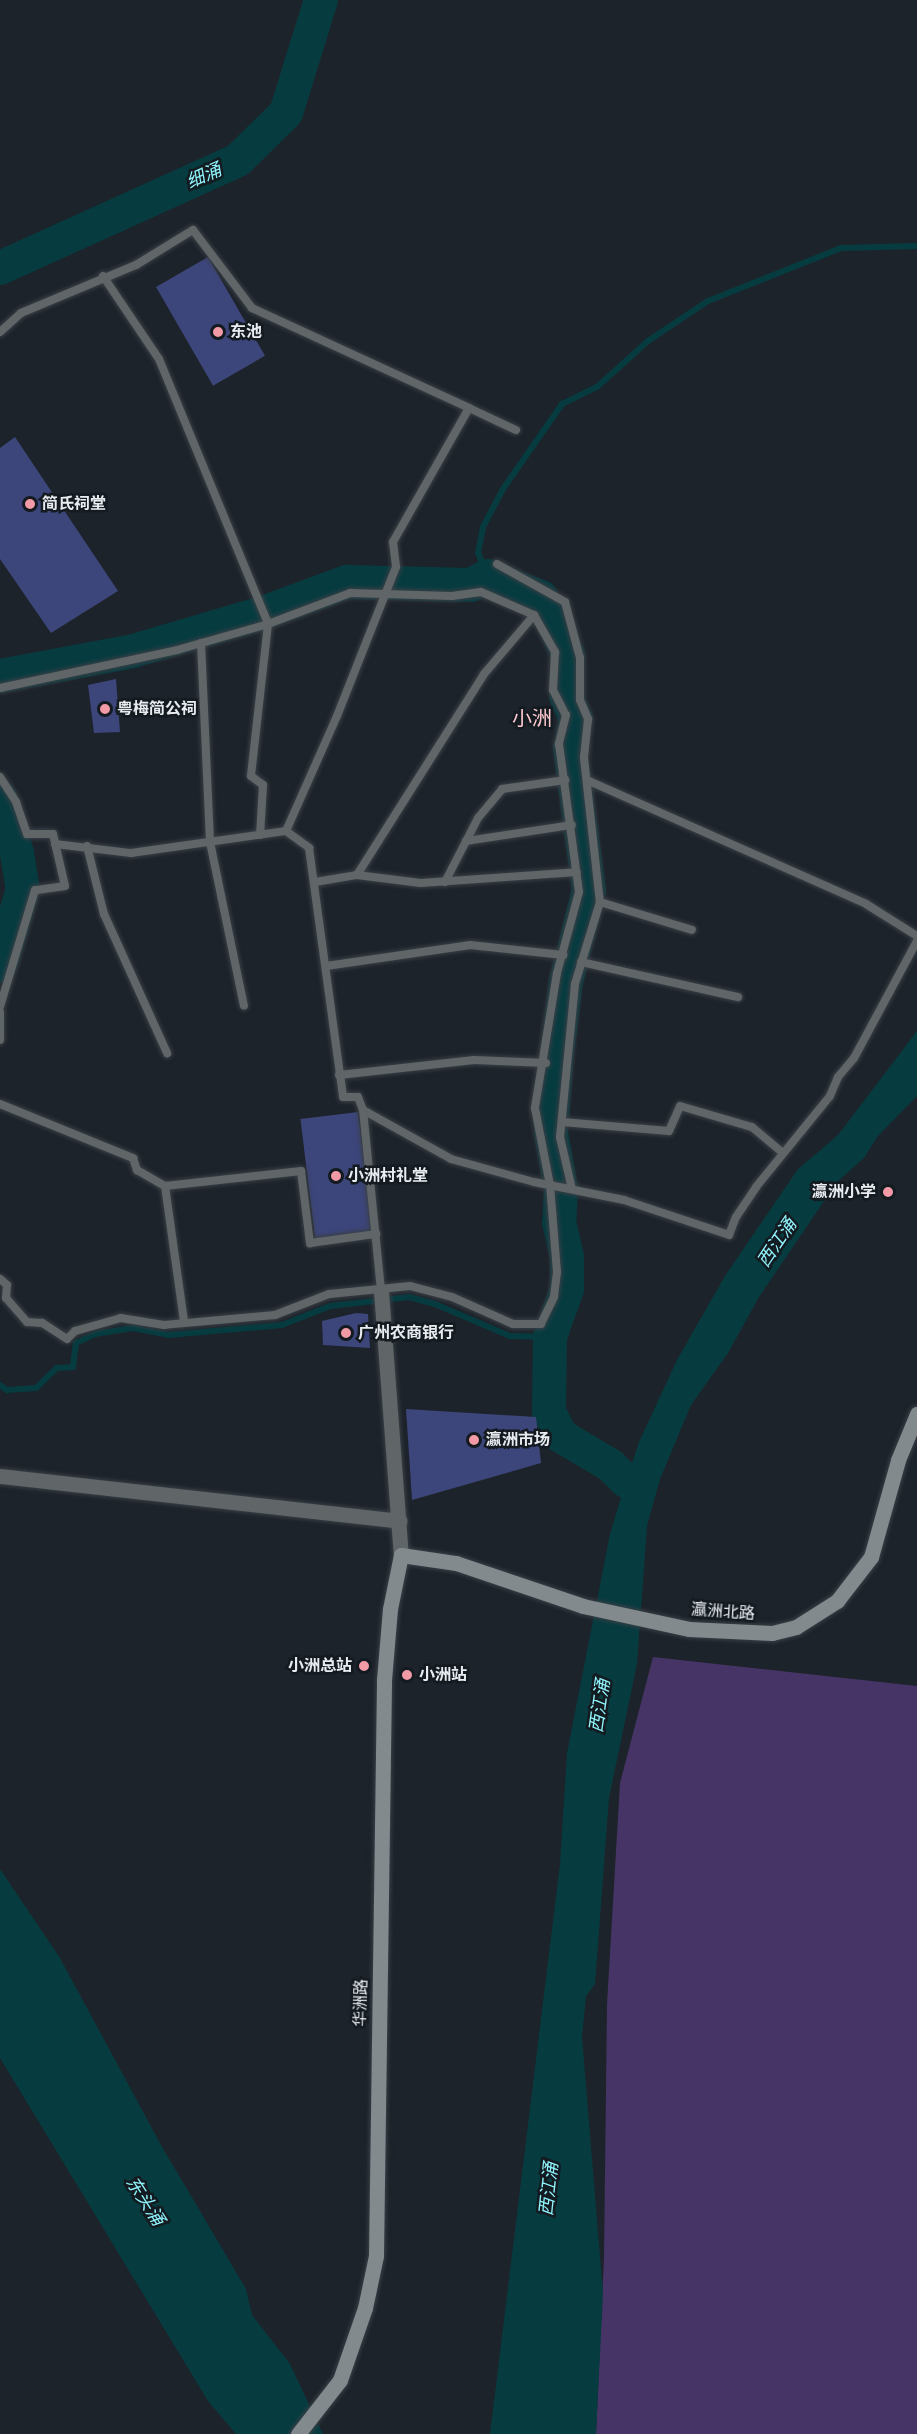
<!DOCTYPE html>
<meta charset="utf-8">
<style>
body{margin:0}
#map{position:relative;width:917px;height:2434px;overflow:hidden;background:#1d232a;font-family:"Public Sans","Noto Sans SC",sans-serif}
div>[style]{position:absolute}
.green>*{inset:0;background:#453465}
.water>*{inset:0;background:#063c40}
.stream>*{height:6px;margin:-3px;padding:0 3px;transform-origin:3px;border-radius:3px;background:#063c40}
.river>*{height:34px;margin:-17px;padding:0 17px;transform-origin:17px;border-radius:17px;background:#063c40}
.building>*{inset:0;background:#3d467b;transform-origin:0 0}
.roads{filter:drop-shadow(0 0 2px #393f46) drop-shadow(0 0 2px #393f46)}
.lane>*{height:8px;margin:-4px;padding:0 4px;transform-origin:4px;border-radius:4px;background:#606567}
.street>*{height:15px;margin:-7.5px;padding:0 7.5px;transform-origin:7.5px;border-radius:7.5px;background:#606567}
.secondary>*{height:15px;margin:-7.5px;padding:0 7.5px;transform-origin:7.5px;border-radius:7.5px;background:#828a8e}
.dots>*{width:16px;height:16px;translate:-50% -50%;box-sizing:border-box;border:3px solid #131a20;border-radius:50%}
span{translate:-50% -50%;white-space:nowrap;text-align:center;line-height:1.15;-webkit-text-stroke:5px #131a20;paint-order:stroke}
.poi-label{font-size:16px;color:#e8ecf1;font-weight:700}
.left{translate:0 -50%;text-align:left}
.right{translate:-100% -50%;text-align:right}
.street-label{font-size:16px;color:#e8ecf1}
.water-label{font-size:18px;color:#90f4fc;font-style:italic}
.quarter-label{font-size:20px;color:#fdc8ce}
</style>
<div id="map">
<div class="green">
<i style="clip-path:polygon(653px 1657px,917px 1686px,917px 2434px,596px 2434px,604px 2257px,607px 2004px,620px 1783px)"></i>
</div>
<div class="water">
<i style="clip-path:polygon(917px 1031px,917px 1096px,878px 1136px,864px 1158px,837px 1182px,759px 1297px,728px 1353px,691px 1405px,660px 1479px,647px 1526px,637px 1664px,609px 1798px,595px 1984px,586px 1996px,582px 2037px,603px 2293px,596px 2434px,490px 2434px,560px 1864px,567px 1753px,610px 1534px,626px 1481px,639px 1442px,677px 1360px,725px 1276px,798px 1169px,838px 1135px)"></i>
<i style="clip-path:polygon(0 1869px,60px 1958px,161px 2145px,246px 2289px,252px 2315px,290px 2364px,323px 2434px,236px 2434px,208px 2401px,0 2058px)"></i>
</div>
<div class="stream">
<i style="left:488px;top:576px;width:25px;rotate:-113deg"></i>
<i style="left:478px;top:553px;width:26px;rotate:-79deg"></i>
<i style="left:483px;top:527px;width:43px;rotate:-62.2deg"></i>
<i style="left:503px;top:489px;width:103px;rotate:-55.2deg"></i>
<i style="left:562px;top:404px;width:39px;rotate:-26deg"></i>
<i style="left:597px;top:387px;width:69px;rotate:-42deg"></i>
<i style="left:648px;top:341px;width:72px;rotate:-33.7deg"></i>
<i style="left:708px;top:301px;width:143px;rotate:-21.7deg"></i>
<i style="left:841px;top:248px;width:76px;rotate:-1.5deg"></i>
<i style="left:0;top:1385px;width:9px;rotate:36deg"></i>
<i style="left:7px;top:1390px;width:29px;rotate:-4deg"></i>
<i style="left:36px;top:1388px;width:29px;rotate:-44deg"></i>
<i style="left:57px;top:1368px;width:16px;rotate:-4deg"></i>
<i style="left:73px;top:1367px;width:24px;rotate:-83deg"></i>
<i style="left:76px;top:1343px;width:21px;rotate:-25deg"></i>
<i style="left:95px;top:1334px;width:38px;rotate:-9deg"></i>
<i style="left:133px;top:1328px;width:36px;rotate:11deg"></i>
<i style="left:168px;top:1335px;width:114px;rotate:-5deg"></i>
<i style="left:282px;top:1325px;width:52px;rotate:-21.6deg"></i>
<i style="left:330px;top:1306px;width:80px;rotate:-6.5deg"></i>
<i style="left:409px;top:1297px;width:27px;rotate:15deg"></i>
<i style="left:435px;top:1304px;width:82px;rotate:23.1deg"></i>
<i style="left:510px;top:1336px;width:40px;rotate:1.4deg"></i>
</div>
<div class="river">
<i style="left:0;top:268px;width:261px;rotate:-24.4deg"></i>
<i style="left:238px;top:160px;width:67px;rotate:-44.4deg"></i>
<i style="left:286px;top:113px;width:118px;rotate:-72.8deg"></i>
<i style="left:0;top:676px;width:135px;rotate:-10.6deg"></i>
<i style="left:133px;top:651px;width:135px;rotate:-16.3deg"></i>
<i style="left:263px;top:613px;width:90px;rotate:-20.3deg"></i>
<i style="left:347px;top:582px;width:124px;rotate:1.4deg"></i>
<i style="left:471px;top:585px;width:19px;rotate:-28deg"></i>
<i style="left:488px;top:576px;width:57px;rotate:21.6deg"></i>
<i style="left:541px;top:597px;width:64px;rotate:65deg"></i>
<i style="left:568px;top:655px;width:41px;rotate:92.8deg"></i>
<i style="left:566px;top:696px;width:25px;rotate:67deg"></i>
<i style="left:576px;top:719px;width:31px;rotate:101deg"></i>
<i style="left:570px;top:749px;width:142px;rotate:82.3deg"></i>
<i style="left:589px;top:890px;width:95px;rotate:104deg"></i>
<i style="left:566px;top:982px;width:72px;rotate:97.2deg"></i>
<i style="left:557px;top:1053px;width:79px;rotate:94.3deg"></i>
<i style="left:551px;top:1132px;width:58px;rotate:80deg"></i>
<i style="left:561px;top:1189px;width:33px;rotate:93deg"></i>
<i style="left:559px;top:1222px;width:36px;rotate:77deg"></i>
<i style="left:567px;top:1257px;width:32px;rotate:90deg"></i>
<i style="left:567px;top:1289px;width:51px;rotate:109.5deg"></i>
<i style="left:550px;top:1337px;width:75px;rotate:90.8deg"></i>
<i style="left:549px;top:1412px;width:27px;rotate:63deg"></i>
<i style="left:561px;top:1436px;width:57px;rotate:30.6deg"></i>
<i style="left:610px;top:1465px;width:23px;rotate:45deg"></i>
<i style="left:0;top:797px;width:59px;rotate:73.1deg"></i>
<i style="left:17px;top:853px;width:36px;rotate:81deg"></i>
<i style="left:23px;top:889px;width:80px;rotate:106.6deg"></i>
</div>
<div class="building">
<i style="left:208px;top:257px;width:114px;height:60px;rotate:60deg"></i>
<i style="clip-path:polygon(15px 437px,118px 591px,51px 633px,0 559px,0 448px)"></i>
<i style="clip-path:polygon(116px 679px,120px 732px,94px 733px,88px 685px)"></i>
<i style="left:358px;top:1112px;width:122px;height:58px;rotate:83deg"></i>
<i style="clip-path:polygon(356px 1313px,368px 1314px,370px 1348px,323px 1345px,322px 1321px)"></i>
<i style="clip-path:polygon(406px 1409px,536px 1417px,541px 1463px,412px 1500px)"></i>
</div>
<div class="roads">
<div class="lane">
<i style="left:103px;top:276px;width:100px;rotate:56deg"></i>
<i style="left:159px;top:359px;width:287px;rotate:67.6deg"></i>
<i style="left:268px;top:624px;width:153px;rotate:96.4deg"></i>
<i style="left:251px;top:776px;width:15px;rotate:37deg"></i>
<i style="left:263px;top:785px;width:50px;rotate:93.4deg"></i>
<i style="left:0;top:332px;width:28px;rotate:-42deg"></i>
<i style="left:21px;top:313px;width:125px;rotate:-22.7deg"></i>
<i style="left:136px;top:265px;width:67px;rotate:-31.6deg"></i>
<i style="left:193px;top:230px;width:98px;rotate:52.9deg"></i>
<i style="left:252px;top:308px;width:239px;rotate:24.7deg"></i>
<i style="left:469px;top:408px;width:154px;rotate:119.6deg"></i>
<i style="left:393px;top:542px;width:25px;rotate:83deg"></i>
<i style="left:396px;top:567px;width:160px;rotate:111.6deg"></i>
<i style="left:337px;top:716px;width:126px;rotate:113.9deg"></i>
<i style="left:286px;top:831px;width:29px;rotate:36deg"></i>
<i style="left:309px;top:848px;width:251px;rotate:82.2deg"></i>
<i style="left:343px;top:1097px;width:15px"></i>
<i style="left:358px;top:1097px;width:14px;rotate:69deg"></i>
<i style="left:363px;top:1110px;width:101px;rotate:29.1deg"></i>
<i style="left:451px;top:1159px;width:86px;rotate:15.5deg"></i>
<i style="left:534px;top:1182px;width:92px;rotate:11.3deg"></i>
<i style="left:624px;top:1200px;width:111px;rotate:18.4deg"></i>
<i style="left:729px;top:1235px;width:19px;rotate:-69deg"></i>
<i style="left:736px;top:1217px;width:36px;rotate:-56deg"></i>
<i style="left:756px;top:1187px;width:117px;rotate:-50.9deg"></i>
<i style="left:830px;top:1096px;width:21px;rotate:-67deg"></i>
<i style="left:838px;top:1077px;width:25px;rotate:-50deg"></i>
<i style="left:854px;top:1058px;width:133px;rotate:-61.7deg"></i>
<i style="left:469px;top:408px;width:52px;rotate:25.1deg"></i>
<i style="left:497px;top:564px;width:78px;rotate:29.2deg"></i>
<i style="left:565px;top:602px;width:58px;rotate:75deg"></i>
<i style="left:580px;top:658px;width:42px;rotate:90deg"></i>
<i style="left:580px;top:700px;width:21px;rotate:67deg"></i>
<i style="left:588px;top:719px;width:39px;rotate:96deg"></i>
<i style="left:584px;top:758px;width:145px;rotate:83.7deg"></i>
<i style="left:600px;top:902px;width:86px;rotate:107deg"></i>
<i style="left:575px;top:984px;width:154px;rotate:95.6deg"></i>
<i style="left:560px;top:1137px;width:53px;rotate:77deg"></i>
<i style="left:201px;top:643px;width:199px;rotate:87.4deg"></i>
<i style="left:210px;top:842px;width:167px;rotate:78.3deg"></i>
<i style="left:0;top:688px;width:181px;rotate:-12.1deg"></i>
<i style="left:177px;top:650px;width:95px;rotate:-15.9deg"></i>
<i style="left:268px;top:624px;width:88px;rotate:-20.7deg"></i>
<i style="left:350px;top:593px;width:102px;rotate:1.7deg"></i>
<i style="left:452px;top:596px;width:29px;rotate:-8deg"></i>
<i style="left:481px;top:592px;width:58px;rotate:23.5deg"></i>
<i style="left:534px;top:615px;width:43px;rotate:60.4deg"></i>
<i style="left:555px;top:652px;width:38px;rotate:93deg"></i>
<i style="left:553px;top:690px;width:28px;rotate:63deg"></i>
<i style="left:566px;top:715px;width:30px;rotate:104deg"></i>
<i style="left:559px;top:744px;width:149px;rotate:82.3deg"></i>
<i style="left:579px;top:892px;width:84px;rotate:105.2deg"></i>
<i style="left:557px;top:973px;width:137px;rotate:99.3deg"></i>
<i style="left:535px;top:1108px;width:78px;rotate:79deg"></i>
<i style="left:550px;top:1185px;width:87px;rotate:85.4deg"></i>
<i style="left:557px;top:1272px;width:25px;rotate:97deg"></i>
<i style="left:554px;top:1297px;width:30px;rotate:116deg"></i>
<i style="left:541px;top:1324px;width:28px;rotate:180deg"></i>
<i style="left:513px;top:1324px;width:67px;rotate:-156.1deg"></i>
<i style="left:452px;top:1297px;width:43px;rotate:-165.3deg"></i>
<i style="left:410px;top:1286px;width:81px;rotate:174.4deg"></i>
<i style="left:329px;top:1294px;width:58px;rotate:158.7deg"></i>
<i style="left:275px;top:1315px;width:111px;rotate:174.9deg"></i>
<i style="left:164px;top:1325px;width:44px;rotate:-170.8deg"></i>
<i style="left:121px;top:1318px;width:48px;rotate:164.2deg"></i>
<i style="left:75px;top:1331px;width:11px;rotate:135deg"></i>
<i style="left:67px;top:1339px;width:30px;rotate:-147deg"></i>
<i style="left:42px;top:1323px;width:15px;rotate:-176deg"></i>
<i style="left:27px;top:1322px;width:32px;rotate:-131deg"></i>
<i style="left:6px;top:1298px;width:13px;rotate:-86deg"></i>
<i style="left:7px;top:1285px;width:9px;rotate:-139deg"></i>
<i style="left:0;top:777px;width:30px;rotate:57deg"></i>
<i style="left:16px;top:802px;width:34px;rotate:71deg"></i>
<i style="left:27px;top:834px;width:26px"></i>
<i style="left:53px;top:834px;width:53px;rotate:77deg"></i>
<i style="left:65px;top:886px;width:30px;rotate:172deg"></i>
<i style="left:35px;top:890px;width:122px;rotate:106.7deg"></i>
<i style="left:589px;top:781px;width:303px;rotate:23.9deg"></i>
<i style="left:866px;top:904px;width:60px;rotate:32.1deg"></i>
<i style="left:466px;top:841px;width:107px;rotate:-8.6deg"></i>
<i style="left:55px;top:844px;width:77px;rotate:6.8deg"></i>
<i style="left:131px;top:853px;width:157px;rotate:-8.1deg"></i>
<i style="left:87px;top:846px;width:70px;rotate:76deg"></i>
<i style="left:104px;top:914px;width:153px;rotate:65.6deg"></i>
<i style="left:357px;top:875px;width:238px;rotate:-57.7deg"></i>
<i style="left:484px;top:674px;width:77px;rotate:-49.7deg"></i>
<i style="left:315px;top:882px;width:43px;rotate:-9.5deg"></i>
<i style="left:357px;top:875px;width:64px;rotate:7.1deg"></i>
<i style="left:421px;top:883px;width:156px;rotate:-4deg"></i>
<i style="left:445px;top:882px;width:72px;rotate:-62.7deg"></i>
<i style="left:478px;top:818px;width:38px;rotate:-50deg"></i>
<i style="left:502px;top:789px;width:64px;rotate:-8.1deg"></i>
<i style="left:600px;top:902px;width:96px;rotate:16.9deg"></i>
<i style="left:581px;top:962px;width:161px;rotate:12.6deg"></i>
<i style="left:326px;top:966px;width:146px;rotate:-8.3deg"></i>
<i style="left:470px;top:945px;width:94px;rotate:6.1deg"></i>
<i style="left:0;top:1012px;width:28px;rotate:90deg"></i>
<i style="left:339px;top:1075px;width:136px;rotate:-6.3deg"></i>
<i style="left:474px;top:1060px;width:72px;rotate:2.4deg"></i>
<i style="left:0;top:1104px;width:144px;rotate:22.1deg"></i>
<i style="left:133px;top:1158px;width:13px;rotate:72deg"></i>
<i style="left:137px;top:1170px;width:32px;rotate:30deg"></i>
<i style="left:165px;top:1186px;width:137px;rotate:82deg"></i>
<i style="left:363px;top:1110px;width:182px;rotate:84.3deg"></i>
<i style="left:562px;top:1122px;width:107px;rotate:4.8deg"></i>
<i style="left:669px;top:1131px;width:27px;rotate:-66deg"></i>
<i style="left:680px;top:1106px;width:75px;rotate:16.3deg"></i>
<i style="left:752px;top:1127px;width:40px;rotate:40deg"></i>
<i style="left:165px;top:1186px;width:137px;rotate:-6.3deg"></i>
<i style="left:301px;top:1171px;width:73px;rotate:82.9deg"></i>
<i style="left:310px;top:1243px;width:67px;rotate:-7.8deg"></i>
</div>
<div class="street">
<i style="left:381px;top:1291px;width:265px;rotate:85.7deg"></i>
<i style="left:0;top:1476px;width:402px;rotate:6.4deg"></i>
</div>
<div class="secondary">
<i style="left:298px;top:2434px;width:68px;rotate:-52.1deg"></i>
<i style="left:340px;top:2380px;width:76px;rotate:-70.9deg"></i>
<i style="left:365px;top:2308px;width:53px;rotate:-78.1deg"></i>
<i style="left:376px;top:2256px;width:576px;rotate:-89.2deg"></i>
<i style="left:384px;top:1680px;width:71px;rotate:-85.2deg"></i>
<i style="left:390px;top:1609px;width:55px;rotate:-78.5deg"></i>
<i style="left:401px;top:1555px;width:56px;rotate:8.3deg"></i>
<i style="left:456px;top:1563px;width:134px;rotate:18.7deg"></i>
<i style="left:583px;top:1606px;width:108px;rotate:12.2deg"></i>
<i style="left:689px;top:1629px;width:83px;rotate:2.8deg"></i>
<i style="left:772px;top:1633px;width:25px;rotate:-14deg"></i>
<i style="left:796px;top:1627px;width:49px;rotate:-32.4deg"></i>
<i style="left:837px;top:1601px;width:56px;rotate:-52.3deg"></i>
<i style="left:871px;top:1557px;width:101px;rotate:-74.4deg"></i>
<i style="left:898px;top:1460px;width:50px;rotate:-67.6deg"></i>
</div>
</div>
<div class="dots">
<i style="left:218px;top:332px;background:#f39aa7"></i>
<i style="left:30px;top:504px;background:#f39aa7"></i>
<i style="left:105px;top:709px;background:#f39aa7"></i>
<i style="left:336px;top:1176px;background:#f39aa7"></i>
<i style="left:888px;top:1192px;background:#f39aa7"></i>
<i style="left:346px;top:1333px;background:#f39aa7"></i>
<i style="left:474px;top:1440px;background:#f39aa7"></i>
<i style="left:364px;top:1666px;background:#f39aa7"></i>
<i style="left:407px;top:1675px;background:#f39aa7"></i>
</div>
<div class="poi-label">
<span class="left" style="left:230px;top:332px">东池</span>
<span class="left" style="left:42px;top:504px">简氏祠堂</span>
<span class="left" style="left:117px;top:709px">粤梅简公祠</span>
<span class="left" style="left:348px;top:1176px">小洲村礼堂</span>
<span class="right" style="left:876px;top:1192px">瀛洲小学</span>
<span class="left" style="left:358px;top:1333px">广州农商银行</span>
<span class="left" style="left:486px;top:1440px">瀛洲市场</span>
<span class="right" style="left:352px;top:1666px">小洲总站</span>
<span class="left" style="left:419px;top:1675px">小洲站</span>
</div>
<div class="street-label">
<span style="left:723px;top:1612px;rotate:4deg">瀛洲北路</span>
<span style="left:361px;top:2003px;rotate:-88deg">华洲路</span>
</div>
<div class="water-label">
<span style="left:204px;top:176px;rotate:-24deg">细涌</span>
<span style="left:777px;top:1243px;rotate:-56deg">西江涌</span>
<span style="left:600px;top:1706px;rotate:-82deg">西江涌</span>
<span style="left:549px;top:2189px;rotate:-84deg">西江涌</span>
<span style="left:145px;top:2201px;rotate:57deg">东头涌</span>
</div>
<div class="quarter-label">
<span style="left:532px;top:718px">小洲</span>
</div>
</div>
